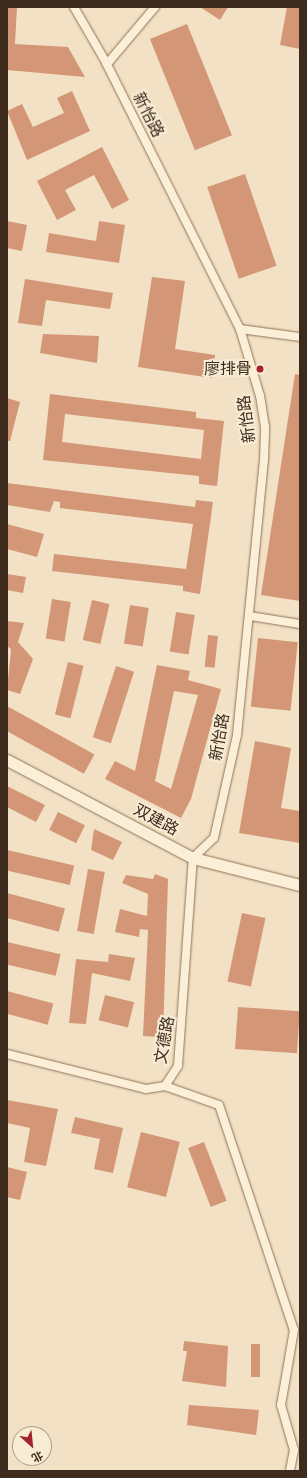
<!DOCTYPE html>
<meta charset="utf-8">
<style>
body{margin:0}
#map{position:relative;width:307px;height:1478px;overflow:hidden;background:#f2e1c4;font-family:"Zilla Slab","Noto Sans SC",serif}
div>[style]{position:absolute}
.building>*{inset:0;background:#d39777;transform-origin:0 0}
.roads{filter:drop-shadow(0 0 1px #8f7258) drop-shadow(0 0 1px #8f7258)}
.street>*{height:8px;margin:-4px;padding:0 4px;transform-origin:4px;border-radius:4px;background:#fcefd8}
.secondary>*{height:11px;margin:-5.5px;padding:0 5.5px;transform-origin:5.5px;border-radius:5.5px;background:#fcefd8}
.dots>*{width:11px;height:11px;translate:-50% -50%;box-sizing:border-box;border:2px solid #f9ecd4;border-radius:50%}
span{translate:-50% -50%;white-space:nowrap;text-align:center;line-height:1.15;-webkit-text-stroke:4px #f9ecd4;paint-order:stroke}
.street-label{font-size:16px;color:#3d2b1e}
.poi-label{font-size:16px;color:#3d2b1e}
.right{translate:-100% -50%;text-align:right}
.frame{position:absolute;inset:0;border:8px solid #3d2b1e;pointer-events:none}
.north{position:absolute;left:12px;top:1426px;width:40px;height:40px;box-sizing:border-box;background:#f9ecd4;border:1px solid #ae9f8b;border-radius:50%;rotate:153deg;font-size:11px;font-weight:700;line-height:16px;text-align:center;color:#3d2b1e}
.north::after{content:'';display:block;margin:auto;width:14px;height:18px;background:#a3232c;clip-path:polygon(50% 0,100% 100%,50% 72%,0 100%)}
</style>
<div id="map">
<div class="building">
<i style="clip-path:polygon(7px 7px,17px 7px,15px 44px,68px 47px,85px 77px,7px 70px)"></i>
<i style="clip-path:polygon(200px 7px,228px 7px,220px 20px)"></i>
<i style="clip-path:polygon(287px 7px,300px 7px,300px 49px,280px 45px)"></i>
<i style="left:187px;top:24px;width:120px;height:40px;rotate:68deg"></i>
<i style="clip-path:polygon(72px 91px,90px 131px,27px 160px,7px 111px,22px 104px,33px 127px,64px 113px,57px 98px)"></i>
<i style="clip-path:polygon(102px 147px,129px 200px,112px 209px,94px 175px,65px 190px,76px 210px,57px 220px,37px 181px)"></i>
<i style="left:245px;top:174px;width:97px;height:40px;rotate:71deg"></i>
<i style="clip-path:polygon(7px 221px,27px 225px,22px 251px,7px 248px)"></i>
<i style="clip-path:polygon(99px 221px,125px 225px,119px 263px,46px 252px,49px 233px,96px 241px)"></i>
<i style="clip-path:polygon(152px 277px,185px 281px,175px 349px,215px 355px,212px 378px,138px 367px)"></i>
<i style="clip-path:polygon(25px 279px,113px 293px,110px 309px,46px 300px,42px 326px,18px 323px)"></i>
<i style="clip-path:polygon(43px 334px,99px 336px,97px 363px,40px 353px)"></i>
<i style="clip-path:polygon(295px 374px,300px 375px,300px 601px,261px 595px)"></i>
<i style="clip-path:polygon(evenodd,50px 394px,196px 412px,196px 418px,224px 421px,217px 486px,199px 484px,199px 476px,43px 460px,50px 394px,65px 414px,204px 430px,201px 459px,62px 442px,65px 414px)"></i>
<i style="clip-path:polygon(7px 398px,20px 402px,10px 441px,7px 441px)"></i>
<i style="clip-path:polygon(7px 483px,195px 507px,196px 500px,213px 502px,200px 594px,183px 591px,183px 586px,52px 571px,54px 554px,186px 569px,193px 524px,60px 508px,60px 502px,54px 501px,50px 512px,7px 505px)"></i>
<i style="clip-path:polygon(7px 524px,44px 534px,37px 557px,7px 549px)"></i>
<i style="clip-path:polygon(7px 574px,26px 577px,23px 593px,7px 590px)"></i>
<i style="left:52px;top:599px;width:19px;height:40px;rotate:9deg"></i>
<i style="left:92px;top:600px;width:18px;height:41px;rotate:13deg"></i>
<i style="left:130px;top:605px;width:19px;height:39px;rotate:9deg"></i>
<i style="left:176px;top:612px;width:19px;height:40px;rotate:9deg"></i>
<i style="clip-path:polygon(7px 621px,24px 623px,18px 642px,33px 659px,20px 694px,7px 690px,11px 649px,7px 646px)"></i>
<i style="left:208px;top:635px;width:10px;height:32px;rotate:6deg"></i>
<i style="left:258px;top:638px;width:40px;height:69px;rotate:6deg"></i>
<i style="left:68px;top:662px;width:16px;height:54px;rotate:14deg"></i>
<i style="clip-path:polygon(evenodd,157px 665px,190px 671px,188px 680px,221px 689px,191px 799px,181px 818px,105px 779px,115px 761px,135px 771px,157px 665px,174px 691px,198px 695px,171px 789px,155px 781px,174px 691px)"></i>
<i style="left:116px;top:666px;width:19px;height:75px;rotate:18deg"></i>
<i style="left:7px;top:706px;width:100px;height:22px;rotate:29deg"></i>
<i style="clip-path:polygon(255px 741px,291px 748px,281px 808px,300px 811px,300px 843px,239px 833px)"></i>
<i style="clip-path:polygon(7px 786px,45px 805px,36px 822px,7px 807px)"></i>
<i style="left:58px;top:812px;width:30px;height:20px;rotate:26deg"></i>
<i style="clip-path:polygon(94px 829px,122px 842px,113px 860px,91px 850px)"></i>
<i style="left:7px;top:850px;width:69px;height:20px;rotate:13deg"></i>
<i style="left:88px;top:869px;width:17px;height:63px;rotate:10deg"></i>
<i style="clip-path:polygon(155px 874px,168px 879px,163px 1037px,143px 1036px,148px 930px,140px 929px,139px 937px,115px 932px,120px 909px,147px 916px,148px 894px,122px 883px,126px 875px,153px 879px)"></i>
<i style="left:7px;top:893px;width:60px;height:24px;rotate:15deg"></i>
<i style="left:242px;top:913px;width:24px;height:70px;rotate:12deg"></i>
<i style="left:7px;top:942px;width:55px;height:22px;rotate:13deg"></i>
<i style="clip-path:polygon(109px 954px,135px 958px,130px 981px,92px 973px,86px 1024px,69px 1023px,76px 959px,108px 962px)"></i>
<i style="left:7px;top:991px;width:48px;height:22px;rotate:15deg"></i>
<i style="left:105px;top:995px;width:30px;height:26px;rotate:14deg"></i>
<i style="left:238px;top:1007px;width:62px;height:42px;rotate:4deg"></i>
<i style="clip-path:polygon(7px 1100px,58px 1109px,46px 1166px,24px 1162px,30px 1128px,7px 1123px)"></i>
<i style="clip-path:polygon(75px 1117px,123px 1128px,113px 1173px,94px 1169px,100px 1139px,71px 1133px)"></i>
<i style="left:141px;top:1132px;width:40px;height:57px;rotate:14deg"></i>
<i style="left:204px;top:1142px;width:63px;height:17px;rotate:69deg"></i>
<i style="clip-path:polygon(7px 1167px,27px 1172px,20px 1200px,7px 1197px)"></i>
<i style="clip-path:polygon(184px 1341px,228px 1346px,226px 1387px,182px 1381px,187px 1351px,183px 1351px)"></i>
<i style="left:251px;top:1344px;width:9px;height:33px"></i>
<i style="clip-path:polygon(189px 1405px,259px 1410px,256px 1435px,187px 1425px)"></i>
</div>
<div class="roads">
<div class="street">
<i style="left:107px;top:64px;width:75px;rotate:-49.9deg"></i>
<i style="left:240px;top:329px;width:61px;rotate:7.6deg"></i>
<i style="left:250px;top:616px;width:51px;rotate:9.1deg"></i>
<i style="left:7px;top:1054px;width:143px;rotate:14.1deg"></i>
<i style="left:146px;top:1089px;width:19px;rotate:-9deg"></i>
<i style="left:165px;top:1086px;width:24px;rotate:-57deg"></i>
<i style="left:178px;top:1066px;width:209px;rotate:-85.9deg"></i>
<i style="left:193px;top:858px;width:29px;rotate:-44deg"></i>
<i style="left:214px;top:838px;width:106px;rotate:-77.4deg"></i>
<i style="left:237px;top:735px;width:276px;rotate:-84.4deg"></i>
<i style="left:264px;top:460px;width:33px;rotate:-88deg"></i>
<i style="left:265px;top:427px;width:31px;rotate:-99deg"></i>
<i style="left:260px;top:396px;width:70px;rotate:-106.6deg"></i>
<i style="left:240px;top:329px;width:297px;rotate:-116.7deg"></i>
<i style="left:107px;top:64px;width:66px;rotate:-120.1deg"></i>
<i style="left:165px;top:1086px;width:57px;rotate:19.4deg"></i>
<i style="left:219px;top:1105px;width:237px;rotate:71.6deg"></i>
<i style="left:294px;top:1330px;width:76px;rotate:99.8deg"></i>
<i style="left:281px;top:1405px;width:47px;rotate:73.9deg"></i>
<i style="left:294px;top:1450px;width:21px;rotate:101deg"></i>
</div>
<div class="secondary">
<i style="left:7px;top:760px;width:210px;rotate:27.8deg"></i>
<i style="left:193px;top:858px;width:110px;rotate:14.2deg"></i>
</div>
</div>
<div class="dots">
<i style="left:260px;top:369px;background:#a3232c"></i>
</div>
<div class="street-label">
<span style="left:148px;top:115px;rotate:63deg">新怡路</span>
<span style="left:247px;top:419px;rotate:-97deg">新怡路</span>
<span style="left:220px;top:737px;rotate:-80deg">新怡路</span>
<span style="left:156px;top:820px;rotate:28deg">双建路</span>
<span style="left:165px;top:1040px;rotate:-80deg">文德路</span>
</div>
<div class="poi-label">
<span class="right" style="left:252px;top:369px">廖排骨</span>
</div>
<div class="frame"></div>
<div class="north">北</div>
</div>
